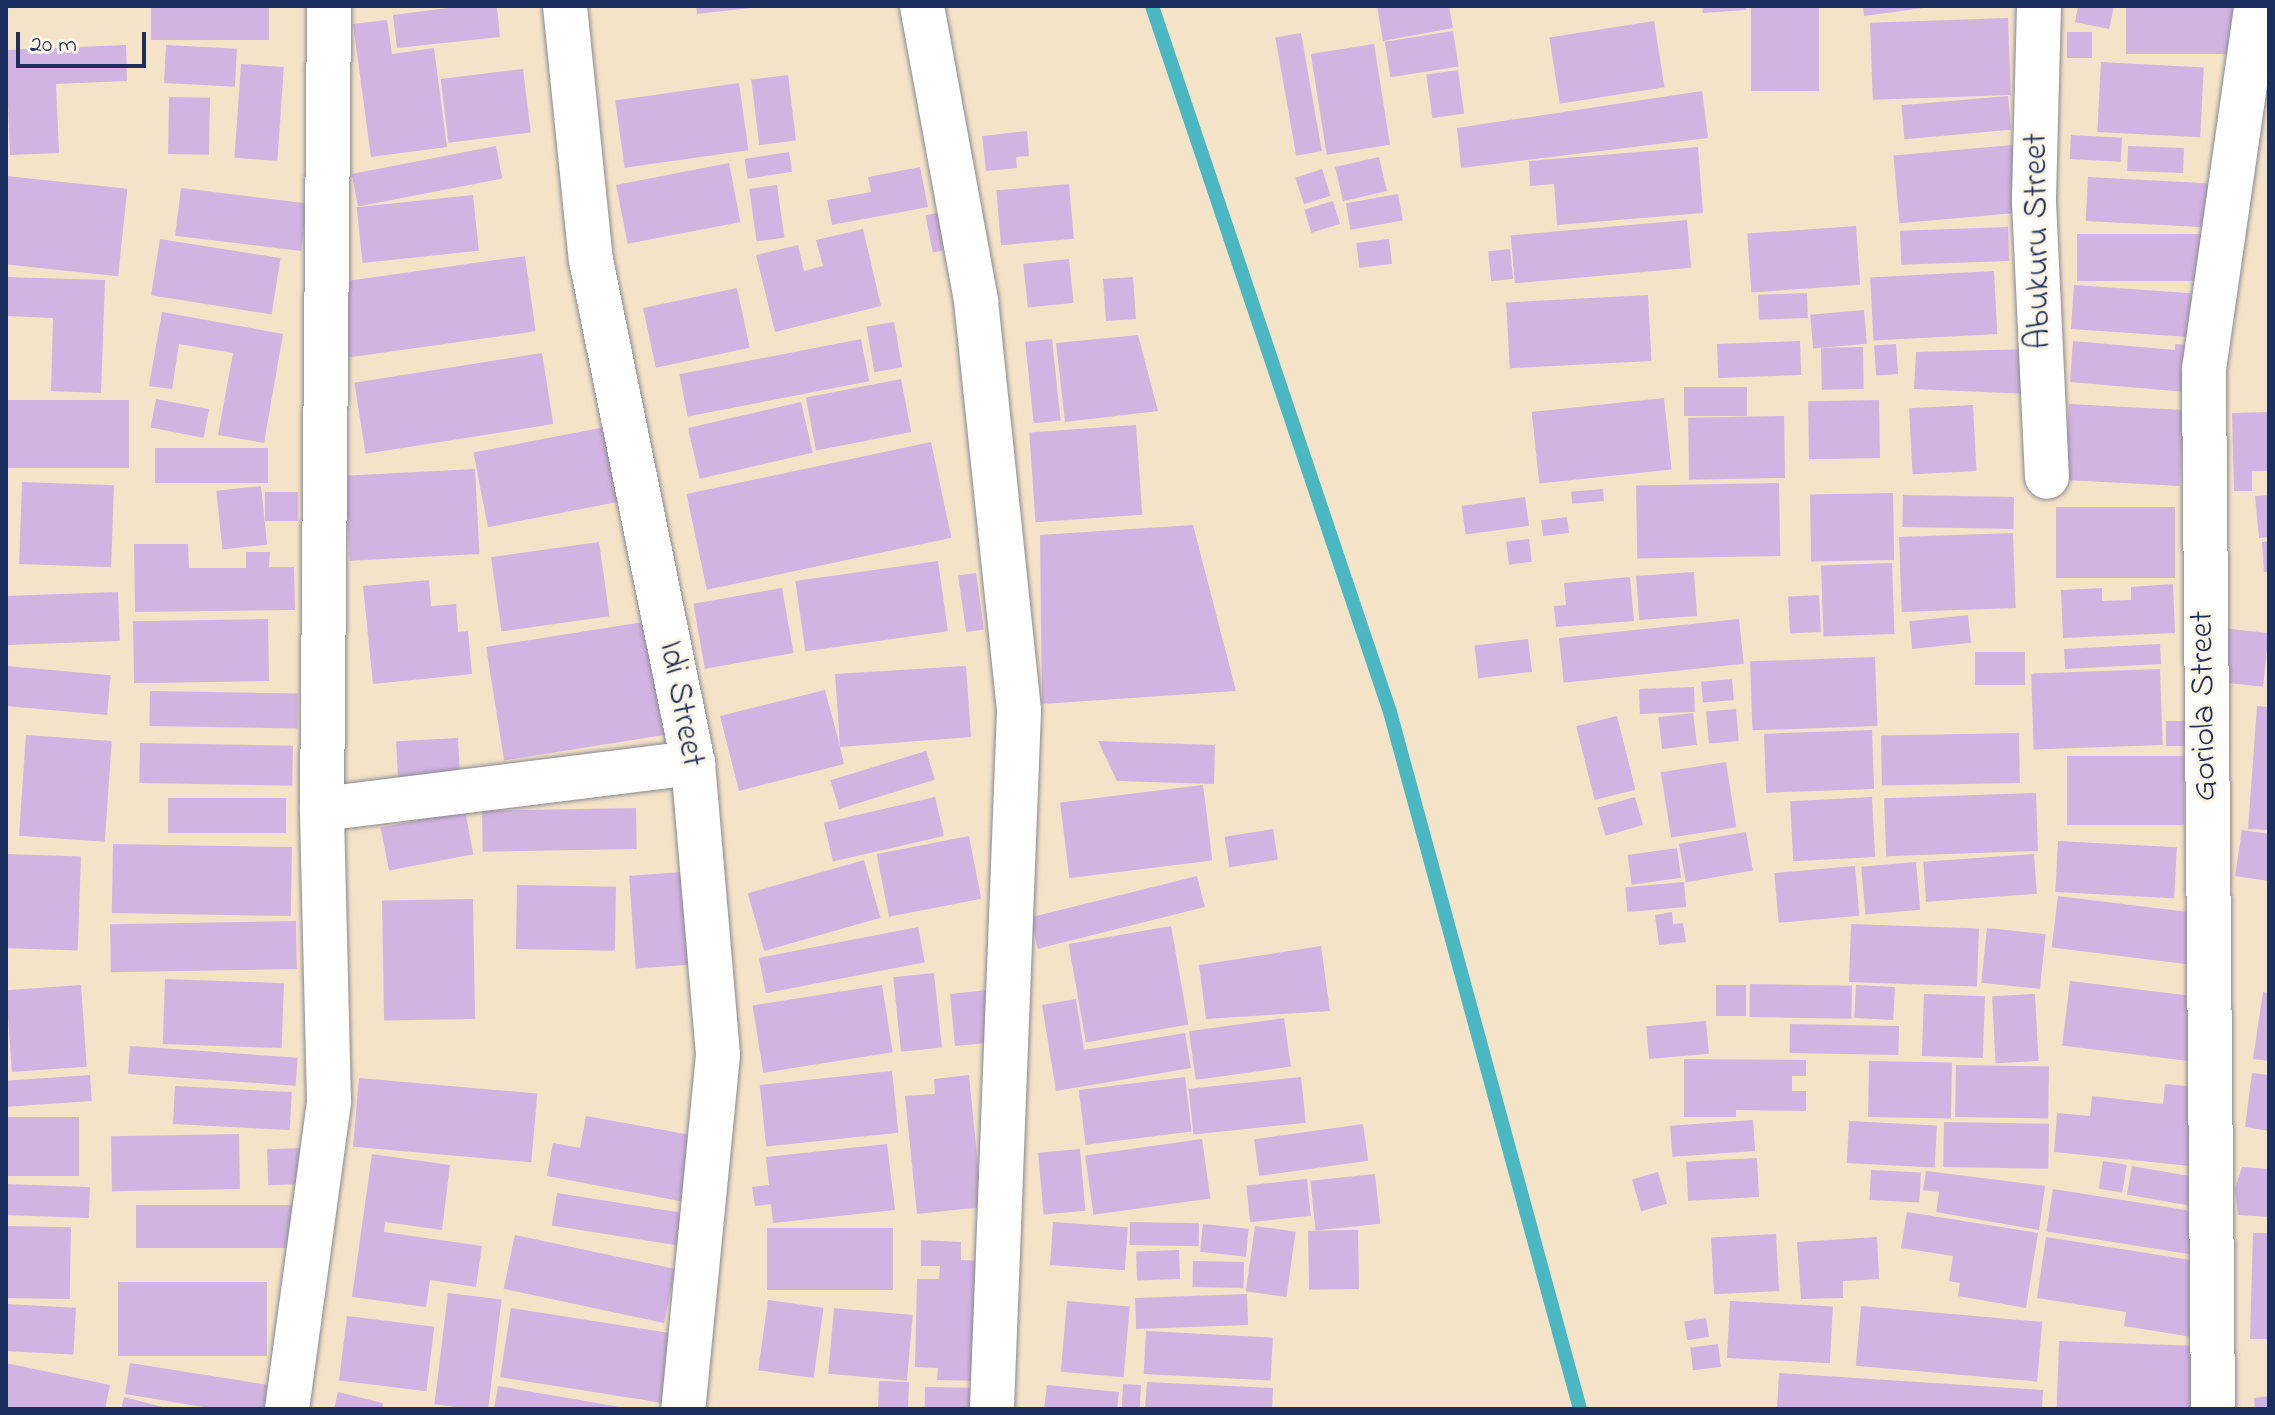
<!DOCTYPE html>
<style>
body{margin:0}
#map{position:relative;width:2275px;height:1415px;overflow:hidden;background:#f4e3c7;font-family:"Indie Flower",sans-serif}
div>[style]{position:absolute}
.stream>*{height:14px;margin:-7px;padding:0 7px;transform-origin:7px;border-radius:7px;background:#4ab8c3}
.building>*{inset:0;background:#d2b4e2;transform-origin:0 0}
.roads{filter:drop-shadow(0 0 2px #888992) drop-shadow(0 0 2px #888992)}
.minor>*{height:44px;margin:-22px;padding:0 22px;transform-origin:22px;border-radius:22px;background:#fff}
span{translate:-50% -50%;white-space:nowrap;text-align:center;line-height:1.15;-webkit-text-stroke:6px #fcf5e5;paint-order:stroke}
.street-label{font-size:34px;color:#1b2f5e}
.frame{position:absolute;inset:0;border:8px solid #1b2f5e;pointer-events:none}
.scale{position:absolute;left:16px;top:32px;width:130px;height:36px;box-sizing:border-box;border:4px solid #1b2f5e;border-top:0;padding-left:10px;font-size:24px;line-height:28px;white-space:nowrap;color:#1b2f5e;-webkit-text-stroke:6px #fcf5e5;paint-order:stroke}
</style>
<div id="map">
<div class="stream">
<i style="left:1152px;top:6px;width:745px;rotate:71.37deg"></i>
<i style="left:1390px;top:712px;width:722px;rotate:74.75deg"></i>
</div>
<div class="building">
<i style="left:151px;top:6px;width:118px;height:34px"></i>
<i style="clip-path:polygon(464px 6px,497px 6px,500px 37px,397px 48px,393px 15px)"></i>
<i style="clip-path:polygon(696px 6px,749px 6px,750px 8px,697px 14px)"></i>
<i style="clip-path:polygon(1377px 6px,1449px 6px,1453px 28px,1383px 41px)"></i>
<i style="clip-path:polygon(1702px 6px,1746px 6px,1746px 10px,1703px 13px)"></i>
<i style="left:1751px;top:6px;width:68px;height:85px"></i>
<i style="clip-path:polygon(1863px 6px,1923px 6px,1923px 8px,1864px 16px)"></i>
<i style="clip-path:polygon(2078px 6px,2114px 6px,2109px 29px,2075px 22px)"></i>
<i style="left:2126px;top:6px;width:119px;height:48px"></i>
<i style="left:2008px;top:18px;width:77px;height:138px;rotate:88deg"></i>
<i style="clip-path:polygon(387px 20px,392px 54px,434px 48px,447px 147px,371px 157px,353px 24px)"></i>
<i style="left:1654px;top:21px;width:67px;height:106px;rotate:81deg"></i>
<i style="left:1453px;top:31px;width:36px;height:69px;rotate:81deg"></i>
<i style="left:2067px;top:32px;width:25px;height:26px"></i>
<i style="left:1301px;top:33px;width:120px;height:26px;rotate:80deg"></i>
<i style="left:1374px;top:44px;width:102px;height:64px;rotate:81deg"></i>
<i style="clip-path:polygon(126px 45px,127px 81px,56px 84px,59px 153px,10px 155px,6px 50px)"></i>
<i style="left:166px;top:45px;width:71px;height:38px;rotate:3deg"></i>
<i style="left:2101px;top:62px;width:103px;height:70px;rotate:3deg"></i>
<i style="left:241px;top:64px;width:43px;height:94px;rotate:4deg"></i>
<i style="left:523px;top:69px;width:64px;height:83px;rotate:83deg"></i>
<i style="left:1458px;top:70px;width:44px;height:32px;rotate:82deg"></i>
<i style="left:788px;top:75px;width:66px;height:37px;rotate:83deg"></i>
<i style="left:739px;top:83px;width:68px;height:125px;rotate:82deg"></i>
<i style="clip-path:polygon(1702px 91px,1708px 138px,1461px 168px,1457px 128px)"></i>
<i style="left:2008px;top:96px;width:34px;height:107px;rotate:85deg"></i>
<i style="left:169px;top:97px;width:41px;height:57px;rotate:1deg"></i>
<i style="clip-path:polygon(1027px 131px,1029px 156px,1016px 157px,1017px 168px,986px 171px,982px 136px)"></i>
<i style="left:2071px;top:135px;width:51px;height:24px;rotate:3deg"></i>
<i style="left:2024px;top:144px;width:68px;height:131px;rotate:85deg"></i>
<i style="left:496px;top:146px;width:33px;height:147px;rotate:79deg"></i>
<i style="left:2128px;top:146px;width:56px;height:25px;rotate:2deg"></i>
<i style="clip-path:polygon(1698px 147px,1703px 213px,1557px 225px,1554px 184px,1530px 186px,1529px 161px)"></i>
<i style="left:789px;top:152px;width:20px;height:45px;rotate:81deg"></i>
<i style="left:1379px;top:157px;width:35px;height:45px;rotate:77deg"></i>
<i style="left:729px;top:163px;width:60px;height:115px;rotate:79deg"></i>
<i style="clip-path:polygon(920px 167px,928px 207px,832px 225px,827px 200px,871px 192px,868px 177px)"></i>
<i style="left:1322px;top:169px;width:28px;height:28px;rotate:72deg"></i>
<i style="left:6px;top:176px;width:122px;height:88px;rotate:6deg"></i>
<i style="left:2088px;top:177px;width:129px;height:44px;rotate:3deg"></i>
<i style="left:1069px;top:184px;width:55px;height:73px;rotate:85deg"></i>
<i style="left:777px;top:185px;width:53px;height:28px;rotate:82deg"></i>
<i style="left:181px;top:188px;width:127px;height:48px;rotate:7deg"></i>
<i style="left:1398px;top:194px;width:27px;height:53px;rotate:80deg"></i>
<i style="left:473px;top:195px;width:56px;height:117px;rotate:84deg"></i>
<i style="left:1333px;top:201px;width:24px;height:30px;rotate:73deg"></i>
<i style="left:947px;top:211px;width:38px;height:22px;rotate:79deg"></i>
<i style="left:1687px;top:220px;width:48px;height:177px;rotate:85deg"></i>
<i style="left:1856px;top:226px;width:59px;height:109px;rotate:86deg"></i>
<i style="left:2008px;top:227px;width:34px;height:108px;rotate:88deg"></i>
<i style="clip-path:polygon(863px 229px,881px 306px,775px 332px,756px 255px,798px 245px,804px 271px,823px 266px,816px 240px)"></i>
<i style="left:2077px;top:234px;width:138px;height:47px"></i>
<i style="left:160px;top:239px;width:122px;height:57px;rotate:9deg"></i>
<i style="left:1389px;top:239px;width:25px;height:33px;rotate:83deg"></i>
<i style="left:1510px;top:249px;width:30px;height:22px;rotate:84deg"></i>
<i style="left:525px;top:256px;width:76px;height:189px;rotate:82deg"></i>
<i style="left:1069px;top:259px;width:44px;height:46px;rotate:84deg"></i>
<i style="left:1994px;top:271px;width:63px;height:124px;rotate:87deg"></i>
<i style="clip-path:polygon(6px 277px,105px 280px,101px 393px,51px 391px,53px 318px,6px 316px)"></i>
<i style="left:1133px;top:277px;width:42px;height:30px;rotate:86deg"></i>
<i style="left:2074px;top:285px;width:132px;height:44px;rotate:4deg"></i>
<i style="left:737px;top:288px;width:61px;height:96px;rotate:78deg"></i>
<i style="left:1807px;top:293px;width:25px;height:49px;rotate:88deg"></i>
<i style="left:1648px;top:295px;width:66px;height:142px;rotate:87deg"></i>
<i style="left:1864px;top:310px;width:34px;height:54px;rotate:85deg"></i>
<i style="clip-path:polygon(162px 312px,283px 334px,264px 443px,218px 435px,233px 353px,179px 344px,172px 389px,149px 386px)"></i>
<i style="left:894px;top:322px;width:46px;height:28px;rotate:80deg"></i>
<i style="clip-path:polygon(1138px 335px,1158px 411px,1065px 422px,1056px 343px)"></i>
<i style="left:861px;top:339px;width:43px;height:185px;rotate:79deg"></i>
<i style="left:1052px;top:339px;width:82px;height:27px;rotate:84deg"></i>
<i style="left:1800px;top:341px;width:34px;height:83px;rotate:88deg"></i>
<i style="clip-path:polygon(2073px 341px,2175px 350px,2175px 344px,2202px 346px,2198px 393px,2070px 382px)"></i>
<i style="left:1896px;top:344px;width:30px;height:22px;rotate:86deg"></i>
<i style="left:1863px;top:347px;width:42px;height:42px;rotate:89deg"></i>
<i style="clip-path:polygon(2030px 349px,2030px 394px,1914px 389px,1916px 352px)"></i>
<i style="left:542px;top:353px;width:72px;height:190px;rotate:81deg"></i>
<i style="left:901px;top:379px;width:54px;height:97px;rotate:79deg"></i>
<i style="left:1684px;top:387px;width:63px;height:29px"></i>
<i style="left:1664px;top:398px;width:72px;height:133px;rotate:84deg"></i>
<i style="left:156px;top:399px;width:54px;height:29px;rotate:11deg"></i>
<i style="left:6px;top:400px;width:123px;height:68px"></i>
<i style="left:1879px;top:400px;width:58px;height:71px;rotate:89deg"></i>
<i style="left:801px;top:402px;width:52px;height:116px;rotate:77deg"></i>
<i style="left:2069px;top:404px;width:115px;height:76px;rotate:3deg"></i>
<i style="left:1973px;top:405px;width:66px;height:64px;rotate:87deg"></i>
<i style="clip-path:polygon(2269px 412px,2269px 471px,2252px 471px,2252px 491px,2234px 491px,2232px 413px)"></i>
<i style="left:1784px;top:416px;width:62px;height:96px;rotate:89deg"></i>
<i style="left:1136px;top:425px;width:90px;height:107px;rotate:86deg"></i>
<i style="left:605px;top:427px;width:76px;height:134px;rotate:79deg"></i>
<i style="left:931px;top:442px;width:98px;height:250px;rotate:78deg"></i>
<i style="left:155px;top:448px;width:113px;height:35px"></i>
<i style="left:475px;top:469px;width:85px;height:130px;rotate:87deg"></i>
<i style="left:22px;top:482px;width:92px;height:82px;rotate:2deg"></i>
<i style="left:1779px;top:483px;width:73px;height:143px;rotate:89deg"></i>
<i style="left:261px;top:486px;width:59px;height:45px;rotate:84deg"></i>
<i style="left:1603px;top:489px;width:12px;height:32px;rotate:85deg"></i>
<i style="left:265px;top:492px;width:33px;height:29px"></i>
<i style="left:1893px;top:493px;width:67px;height:83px;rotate:89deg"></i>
<i style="left:1903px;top:495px;width:111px;height:32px;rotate:1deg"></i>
<i style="clip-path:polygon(2269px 495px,2269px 537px,2259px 538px,2255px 496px)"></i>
<i style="left:1525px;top:497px;width:29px;height:64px;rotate:82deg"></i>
<i style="left:2056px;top:507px;width:119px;height:71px"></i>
<i style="left:1567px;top:517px;width:16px;height:26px;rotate:83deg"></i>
<i style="clip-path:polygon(1193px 525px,1236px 691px,1042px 704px,1040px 535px)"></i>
<i style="left:2013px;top:533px;width:75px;height:114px;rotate:88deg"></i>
<i style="left:1529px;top:539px;width:23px;height:23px;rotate:83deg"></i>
<i style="clip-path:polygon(2269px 541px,2269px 572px,2264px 572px,2262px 542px)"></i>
<i style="left:599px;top:542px;width:75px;height:109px;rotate:82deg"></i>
<i style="clip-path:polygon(134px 544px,188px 544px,189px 568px,246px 568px,246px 552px,270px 552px,269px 567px,294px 567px,295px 610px,135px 612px)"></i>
<i style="left:938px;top:561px;width:71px;height:144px;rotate:82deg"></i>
<i style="left:1892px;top:563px;width:71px;height:71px;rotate:88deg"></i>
<i style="left:1694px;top:572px;width:44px;height:58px;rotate:86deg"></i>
<i style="left:976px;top:573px;width:57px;height:18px;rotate:82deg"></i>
<i style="clip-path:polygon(1630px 577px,1634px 621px,1556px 627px,1554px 606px,1566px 605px,1564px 583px)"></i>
<i style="clip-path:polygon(429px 580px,431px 606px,456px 604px,458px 632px,468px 631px,472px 674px,373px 684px,363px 586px)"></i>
<i style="clip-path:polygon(2173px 584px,2175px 633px,2063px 638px,2061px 590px,2102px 588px,2102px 601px,2131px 600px,2131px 587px)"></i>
<i style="left:782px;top:588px;width:66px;height:90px;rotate:80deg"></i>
<i style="left:118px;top:592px;width:49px;height:112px;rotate:88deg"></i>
<i style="left:1819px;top:595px;width:37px;height:31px;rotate:87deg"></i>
<i style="left:1968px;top:615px;width:28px;height:59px;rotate:84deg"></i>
<i style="left:268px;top:619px;width:62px;height:135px;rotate:89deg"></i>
<i style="left:1739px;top:619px;width:45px;height:181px;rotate:84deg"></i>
<i style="left:656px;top:620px;width:115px;height:172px;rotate:81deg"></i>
<i style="left:2221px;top:628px;width:48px;height:54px;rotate:6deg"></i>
<i style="left:1528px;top:639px;width:33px;height:54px;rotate:83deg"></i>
<i style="left:2160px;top:644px;width:20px;height:96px;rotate:87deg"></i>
<i style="left:1975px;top:652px;width:50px;height:33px"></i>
<i style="left:1875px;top:657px;width:69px;height:125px;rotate:88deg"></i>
<i style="left:6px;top:666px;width:105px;height:40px;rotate:5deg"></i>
<i style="clip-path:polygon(966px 666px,971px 737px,840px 747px,844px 764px,739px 791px,720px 716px,825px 690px,840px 746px,835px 674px)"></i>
<i style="left:2160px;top:669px;width:76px;height:129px;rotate:88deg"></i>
<i style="left:1732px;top:679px;width:21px;height:31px;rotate:85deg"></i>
<i style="left:1694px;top:687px;width:25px;height:55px;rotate:88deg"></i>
<i style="left:150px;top:691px;width:148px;height:35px;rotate:1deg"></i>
<i style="clip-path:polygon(2257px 706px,2269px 707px,2269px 830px,2248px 829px)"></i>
<i style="left:1736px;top:709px;width:32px;height:30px;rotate:85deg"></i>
<i style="left:1693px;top:713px;width:32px;height:35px;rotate:83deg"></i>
<i style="left:1617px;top:716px;width:76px;height:42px;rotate:76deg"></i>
<i style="left:2166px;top:721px;width:26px;height:25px"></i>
<i style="left:1872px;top:730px;width:59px;height:108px;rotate:88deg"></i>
<i style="left:2019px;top:733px;width:50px;height:138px;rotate:89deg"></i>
<i style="left:26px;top:735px;width:86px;height:101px;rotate:4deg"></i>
<i style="left:458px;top:738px;width:37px;height:62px;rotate:87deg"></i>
<i style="clip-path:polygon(1098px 741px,1215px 745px,1214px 784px,1117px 781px)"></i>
<i style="left:140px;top:743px;width:153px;height:40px;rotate:1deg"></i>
<i style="left:926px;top:751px;width:30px;height:100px;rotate:73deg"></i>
<i style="left:2067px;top:756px;width:117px;height:69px"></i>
<i style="left:1726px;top:762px;width:66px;height:66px;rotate:81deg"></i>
<i style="left:1203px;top:785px;width:76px;height:144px;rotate:83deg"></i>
<i style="left:2036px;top:793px;width:58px;height:152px;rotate:88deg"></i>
<i style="left:935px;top:797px;width:40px;height:114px;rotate:77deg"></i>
<i style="left:1635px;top:797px;width:29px;height:39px;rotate:74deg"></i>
<i style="left:1872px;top:797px;width:60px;height:82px;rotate:87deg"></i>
<i style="left:168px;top:798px;width:118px;height:35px"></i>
<i style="left:636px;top:808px;width:41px;height:154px;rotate:89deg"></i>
<i style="left:465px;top:811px;width:44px;height:86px;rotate:79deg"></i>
<i style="left:1273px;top:829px;width:31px;height:49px;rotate:81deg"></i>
<i style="clip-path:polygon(2242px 830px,2269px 834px,2269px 881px,2235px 876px)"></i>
<i style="left:1746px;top:832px;width:39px;height:68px;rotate:80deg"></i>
<i style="left:969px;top:836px;width:64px;height:94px;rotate:79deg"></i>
<i style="left:2058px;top:841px;width:119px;height:51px;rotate:3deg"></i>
<i style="left:113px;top:844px;width:179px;height:69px;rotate:1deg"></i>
<i style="left:1677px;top:848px;width:30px;height:50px;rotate:82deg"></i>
<i style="left:6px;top:854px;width:75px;height:94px;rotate:2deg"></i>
<i style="left:2034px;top:854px;width:40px;height:111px;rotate:86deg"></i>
<i style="left:864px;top:860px;width:60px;height:121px;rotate:74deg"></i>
<i style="left:1916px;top:862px;width:48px;height:55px;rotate:85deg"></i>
<i style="left:1855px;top:866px;width:50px;height:81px;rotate:85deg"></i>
<i style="left:683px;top:872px;width:93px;height:54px;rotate:86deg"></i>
<i style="left:1197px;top:876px;width:32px;height:172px;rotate:76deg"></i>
<i style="left:1684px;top:882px;width:25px;height:59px;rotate:85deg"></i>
<i style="left:517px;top:885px;width:99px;height:64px;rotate:1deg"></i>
<i style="left:2058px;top:896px;width:147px;height:52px;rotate:7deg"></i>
<i style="left:473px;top:899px;width:120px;height:91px;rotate:89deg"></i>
<i style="clip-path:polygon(1672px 912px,1673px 924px,1683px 923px,1686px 942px,1659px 945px,1655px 915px)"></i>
<i style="left:296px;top:921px;width:48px;height:186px;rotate:89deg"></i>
<i style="left:1851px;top:924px;width:128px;height:58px;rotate:2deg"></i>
<i style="left:1171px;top:926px;width:100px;height:104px;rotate:80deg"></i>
<i style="left:918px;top:927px;width:36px;height:162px;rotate:79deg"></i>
<i style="left:1987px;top:928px;width:59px;height:55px;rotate:6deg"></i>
<i style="clip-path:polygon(1321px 946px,1330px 1011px,1206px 1019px,1199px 965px)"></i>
<i style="left:934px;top:973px;width:75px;height:41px;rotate:84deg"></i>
<i style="left:165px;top:979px;width:119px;height:65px;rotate:2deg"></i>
<i style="left:2070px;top:981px;width:135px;height:65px;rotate:7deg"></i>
<i style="left:1750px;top:984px;width:102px;height:33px;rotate:1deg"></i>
<i style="left:81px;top:985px;width:82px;height:75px;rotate:86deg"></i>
<i style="left:882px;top:985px;width:68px;height:131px;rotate:81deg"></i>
<i style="left:1716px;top:985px;width:30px;height:31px"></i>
<i style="left:1856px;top:985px;width:39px;height:33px;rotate:3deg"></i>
<i style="clip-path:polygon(988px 990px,999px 1042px,955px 1046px,950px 994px)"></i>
<i style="clip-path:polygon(2263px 992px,2269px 993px,2269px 1061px,2253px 1059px)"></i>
<i style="left:1924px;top:994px;width:61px;height:62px;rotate:2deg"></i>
<i style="left:2035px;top:994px;width:67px;height:43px;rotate:87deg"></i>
<i style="clip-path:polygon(1076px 999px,1084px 1050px,1185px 1033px,1191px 1068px,1056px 1091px,1042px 1005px)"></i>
<i style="left:1284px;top:1018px;width:49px;height:96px;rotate:82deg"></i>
<i style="left:1706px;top:1021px;width:33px;height:60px;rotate:85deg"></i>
<i style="left:1790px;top:1024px;width:109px;height:29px;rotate:1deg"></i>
<i style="left:130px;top:1046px;width:168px;height:28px;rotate:4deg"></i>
<i style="clip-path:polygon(1684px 1059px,1806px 1060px,1806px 1076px,1792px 1076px,1792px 1091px,1806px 1091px,1806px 1111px,1736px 1110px,1736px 1117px,1684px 1117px)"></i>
<i style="left:1869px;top:1061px;width:83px;height:56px;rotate:1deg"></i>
<i style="left:1956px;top:1065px;width:93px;height:52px;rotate:1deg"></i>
<i style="left:892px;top:1071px;width:62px;height:133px;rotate:84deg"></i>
<i style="clip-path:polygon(2252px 1073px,2269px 1075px,2269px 1131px,2245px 1127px)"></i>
<i style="left:90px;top:1075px;width:26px;height:84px;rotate:86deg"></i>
<i style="clip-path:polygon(969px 1075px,982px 1207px,917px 1214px,905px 1096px,935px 1094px,934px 1079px)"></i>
<i style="left:1185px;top:1077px;width:55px;height:107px;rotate:83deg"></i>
<i style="left:1301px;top:1077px;width:46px;height:113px;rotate:84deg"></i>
<i style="left:359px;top:1078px;width:179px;height:69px;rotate:5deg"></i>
<i style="clip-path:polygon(2165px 1084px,2198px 1087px,2190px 1166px,2054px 1152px,2057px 1113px,2090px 1116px,2092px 1096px,2163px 1104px)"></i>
<i style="left:175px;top:1086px;width:117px;height:38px;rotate:3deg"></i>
<i style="clip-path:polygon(586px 1116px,702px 1137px,690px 1203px,547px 1176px,553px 1143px,580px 1148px)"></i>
<i style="left:6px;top:1117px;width:73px;height:59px"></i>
<i style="left:1753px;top:1120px;width:31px;height:83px;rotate:86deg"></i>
<i style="left:1849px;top:1121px;width:88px;height:42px;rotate:3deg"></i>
<i style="left:1944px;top:1122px;width:105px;height:45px;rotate:1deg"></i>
<i style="left:1363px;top:1124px;width:37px;height:110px;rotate:82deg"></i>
<i style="left:239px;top:1134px;width:55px;height:128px;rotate:89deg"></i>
<i style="left:1202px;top:1139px;width:60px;height:118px;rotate:82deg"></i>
<i style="clip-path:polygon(887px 1144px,895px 1210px,773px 1223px,771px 1204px,755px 1206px,752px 1187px,769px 1185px,766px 1157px)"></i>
<i style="left:304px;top:1148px;width:36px;height:37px;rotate:88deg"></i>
<i style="left:1080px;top:1149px;width:62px;height:42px;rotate:85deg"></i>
<i style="clip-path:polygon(372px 1154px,450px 1165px,442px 1230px,385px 1222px,384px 1232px,482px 1246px,476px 1287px,430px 1280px,426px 1307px,352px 1297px)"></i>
<i style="left:1757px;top:1158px;width:39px;height:71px;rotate:87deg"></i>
<i style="left:2103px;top:1161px;width:24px;height:28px;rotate:9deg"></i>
<i style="left:2132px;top:1166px;width:77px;height:29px;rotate:10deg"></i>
<i style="clip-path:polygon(2242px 1167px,2269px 1169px,2269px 1217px,2238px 1215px,2235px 1189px)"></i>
<i style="left:1871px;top:1170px;width:50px;height:30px;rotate:3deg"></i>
<i style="clip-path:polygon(1926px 1171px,2045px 1186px,2039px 1230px,1936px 1212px,1939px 1192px,1923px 1190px)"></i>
<i style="left:1658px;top:1172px;width:33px;height:27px;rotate:74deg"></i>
<i style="left:1375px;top:1174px;width:50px;height:65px;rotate:84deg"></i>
<i style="left:1307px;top:1179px;width:37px;height:61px;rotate:84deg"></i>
<i style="left:6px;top:1184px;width:84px;height:31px;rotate:2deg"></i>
<i style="left:2053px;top:1189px;width:150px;height:43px;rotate:9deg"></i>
<i style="left:557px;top:1193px;width:134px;height:33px;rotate:9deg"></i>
<i style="left:293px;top:1205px;width:43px;height:157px;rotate:90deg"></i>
<i style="clip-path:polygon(1907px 1212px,2038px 1233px,2026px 1308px,1958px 1296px,1960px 1283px,1949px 1281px,1953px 1256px,1901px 1248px)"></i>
<i style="left:1053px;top:1222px;width:75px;height:43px;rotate:4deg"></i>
<i style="left:1130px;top:1222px;width:69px;height:23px;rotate:1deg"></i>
<i style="left:1203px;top:1224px;width:46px;height:28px;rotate:6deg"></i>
<i style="left:6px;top:1226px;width:65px;height:72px;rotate:1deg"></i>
<i style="left:1255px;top:1226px;width:41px;height:66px;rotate:8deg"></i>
<i style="left:767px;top:1228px;width:126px;height:62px"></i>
<i style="left:1358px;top:1230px;width:59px;height:50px;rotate:89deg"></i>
<i style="clip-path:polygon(2253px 1233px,2269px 1233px,2269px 1339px,2250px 1339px)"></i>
<i style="left:1776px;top:1234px;width:57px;height:65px;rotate:87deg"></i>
<i style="left:515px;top:1235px;width:164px;height:55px;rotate:12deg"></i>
<i style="clip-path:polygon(1877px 1237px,1879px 1279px,1843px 1281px,1843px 1298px,1801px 1299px,1797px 1242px)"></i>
<i style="clip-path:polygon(2046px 1237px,2203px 1262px,2192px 1337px,2124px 1326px,2126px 1312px,2037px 1298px)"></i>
<i style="clip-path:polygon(921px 1240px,961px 1242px,961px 1260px,985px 1261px,982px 1381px,937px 1380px,938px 1368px,915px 1367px,917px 1279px,939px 1279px,940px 1266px,921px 1266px)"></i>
<i style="left:1179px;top:1250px;width:29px;height:43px;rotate:88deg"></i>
<i style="left:1193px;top:1261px;width:51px;height:26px;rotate:1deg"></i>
<i style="left:118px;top:1282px;width:149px;height:74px"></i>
<i style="left:448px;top:1293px;width:54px;height:112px;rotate:7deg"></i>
<i style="left:1247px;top:1294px;width:31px;height:112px;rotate:88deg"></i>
<i style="left:768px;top:1300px;width:56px;height:71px;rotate:8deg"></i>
<i style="left:1067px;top:1301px;width:63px;height:71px;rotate:5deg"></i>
<i style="left:1730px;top:1301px;width:103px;height:57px;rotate:3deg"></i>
<i style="left:6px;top:1304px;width:70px;height:47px;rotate:3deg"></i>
<i style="left:1861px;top:1306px;width:182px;height:60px;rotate:5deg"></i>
<i style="left:511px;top:1308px;width:170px;height:70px;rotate:9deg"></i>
<i style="left:834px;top:1308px;width:79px;height:66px;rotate:5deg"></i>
<i style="left:347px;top:1316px;width:88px;height:65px;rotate:7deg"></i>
<i style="left:1706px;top:1318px;width:19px;height:22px;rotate:81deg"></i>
<i style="left:1146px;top:1331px;width:127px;height:43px;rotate:3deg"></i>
<i style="left:2059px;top:1341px;width:141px;height:68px;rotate:2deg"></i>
<i style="left:1718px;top:1344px;width:23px;height:28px;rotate:83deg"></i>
<i style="clip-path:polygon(6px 1363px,110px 1385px,105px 1409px,6px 1409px)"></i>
<i style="clip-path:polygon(130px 1363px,269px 1385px,266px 1409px,215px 1409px,125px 1394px)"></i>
<i style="clip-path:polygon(1779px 1373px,2043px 1390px,2042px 1409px,1777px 1409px)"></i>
<i style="left:879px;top:1381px;width:30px;height:28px;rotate:2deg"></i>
<i style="clip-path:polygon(1147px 1382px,1273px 1388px,1272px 1409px,1145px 1409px)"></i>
<i style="left:1123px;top:1384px;width:18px;height:25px;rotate:3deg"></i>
<i style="clip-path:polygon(1047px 1385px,1119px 1392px,1117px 1409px,1044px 1409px)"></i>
<i style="clip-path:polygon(498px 1386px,620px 1407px,620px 1409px,494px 1409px)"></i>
<i style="left:925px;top:1387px;width:48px;height:22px;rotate:1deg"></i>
<i style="clip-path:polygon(338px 1392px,383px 1403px,382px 1409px,334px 1409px)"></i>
<i style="clip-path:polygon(2269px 1396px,2269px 1409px,2255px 1409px,2254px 1398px)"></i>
<i style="clip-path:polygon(124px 1397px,167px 1408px,167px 1409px,121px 1409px)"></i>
</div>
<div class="roads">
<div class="minor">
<i style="left:565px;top:6px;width:255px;rotate:84.2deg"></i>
<i style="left:591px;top:260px;width:513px;rotate:78.54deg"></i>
<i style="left:693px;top:763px;width:293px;rotate:85.1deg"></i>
<i style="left:718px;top:1055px;width:356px;rotate:95.6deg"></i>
<i style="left:922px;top:6px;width:300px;rotate:79.6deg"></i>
<i style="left:976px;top:301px;width:412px;rotate:84deg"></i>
<i style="left:1019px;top:711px;width:699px;rotate:92.22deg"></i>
<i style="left:2039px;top:6px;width:196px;rotate:91.5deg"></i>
<i style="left:2034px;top:202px;width:275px;rotate:87.3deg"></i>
<i style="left:322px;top:809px;width:374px;rotate:-7.1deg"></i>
<i style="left:287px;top:1409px;width:311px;rotate:-82.2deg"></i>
<i style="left:329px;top:1101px;width:292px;rotate:-91.4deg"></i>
<i style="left:322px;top:809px;width:803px;rotate:-89.5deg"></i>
<i style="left:2213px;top:1409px;width:1040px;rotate:-90.5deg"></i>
<i style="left:2204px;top:369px;width:367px;rotate:-81.8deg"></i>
</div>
</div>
<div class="street-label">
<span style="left:2039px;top:241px;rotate:-91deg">Abukuru Street</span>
<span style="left:680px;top:704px;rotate:79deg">Idi Street</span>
<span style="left:2205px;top:706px;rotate:-91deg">Goriola Street</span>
</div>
<div class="frame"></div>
<div class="scale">20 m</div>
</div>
